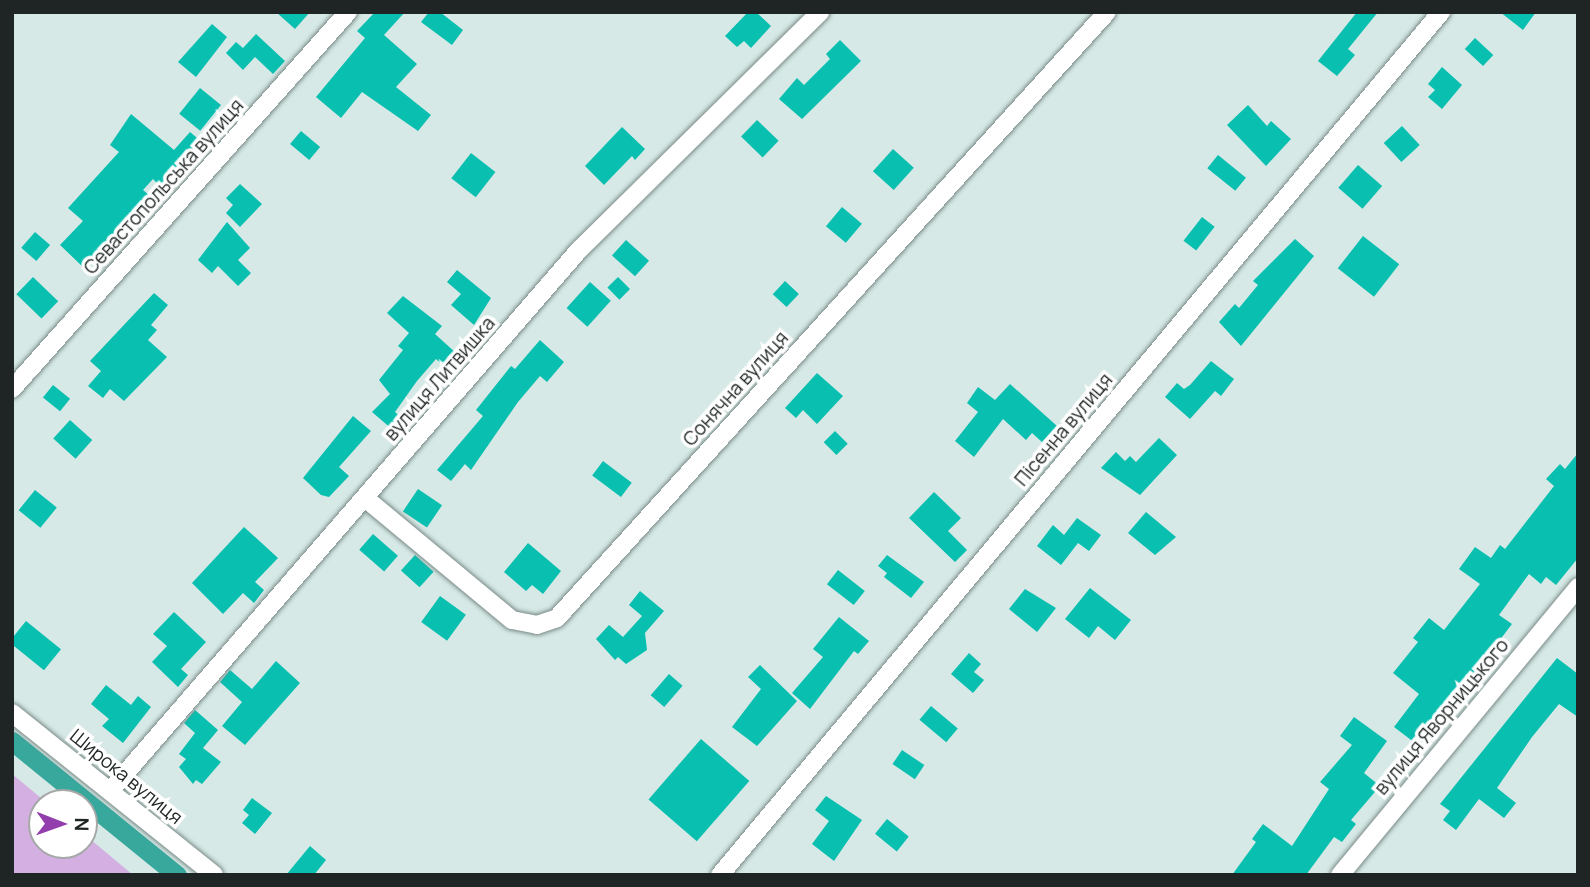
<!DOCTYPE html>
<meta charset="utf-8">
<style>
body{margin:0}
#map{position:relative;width:1590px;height:887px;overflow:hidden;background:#d6e9e6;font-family:Manrope,sans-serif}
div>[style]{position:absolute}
.green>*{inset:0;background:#d4afe1}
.canal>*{height:19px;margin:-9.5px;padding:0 9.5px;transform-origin:9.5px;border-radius:9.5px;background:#38a89d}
.building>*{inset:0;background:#09bfb0;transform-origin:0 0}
.roads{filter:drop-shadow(0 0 2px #798a87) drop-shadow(0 0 2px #798a87)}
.street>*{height:18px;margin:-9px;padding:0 9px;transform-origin:9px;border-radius:9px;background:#fff}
span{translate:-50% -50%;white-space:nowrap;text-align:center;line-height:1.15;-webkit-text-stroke:7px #fff;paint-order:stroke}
.street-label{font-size:19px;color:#1e2524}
.frame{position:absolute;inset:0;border:14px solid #1e2524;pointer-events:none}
.north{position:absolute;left:28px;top:789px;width:70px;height:70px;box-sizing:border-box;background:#fff;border:2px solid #a5a8a7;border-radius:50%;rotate:91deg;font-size:19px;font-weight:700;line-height:28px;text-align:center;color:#1e2524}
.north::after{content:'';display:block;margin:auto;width:24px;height:32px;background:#923eac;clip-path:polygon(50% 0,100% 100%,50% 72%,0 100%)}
</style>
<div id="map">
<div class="green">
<i style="clip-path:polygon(12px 774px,47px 803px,42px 803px,42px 845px,84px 845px,84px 834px,133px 875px,12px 875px)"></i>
</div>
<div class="canal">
<i style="left:12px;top:741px;width:213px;rotate:39.1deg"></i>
</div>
<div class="building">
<i style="clip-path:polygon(276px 12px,310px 12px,295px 29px)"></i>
<i style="clip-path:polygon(375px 12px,405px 12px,384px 35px,417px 64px,396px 87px,431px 115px,418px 131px,362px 92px,341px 118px,316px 97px,365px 38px,357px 31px)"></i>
<i style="clip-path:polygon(429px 12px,440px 12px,463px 30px,452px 45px,421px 22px)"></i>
<i style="clip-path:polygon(748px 12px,756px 12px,771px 26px,751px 48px,744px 41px,737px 47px,725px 36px)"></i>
<i style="clip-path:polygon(1357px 12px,1378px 12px,1348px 49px,1355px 55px,1337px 76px,1318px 61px)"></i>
<i style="clip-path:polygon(1500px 12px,1536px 12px,1523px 30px)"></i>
<i style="clip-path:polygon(212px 24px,227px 37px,196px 77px,178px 62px)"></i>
<i style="clip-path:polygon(256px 34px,285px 61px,273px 74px,255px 57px,243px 70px,226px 53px,236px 42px,243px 48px)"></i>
<i style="left:1475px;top:38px;width:25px;height:15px;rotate:43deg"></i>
<i style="clip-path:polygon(840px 40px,861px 61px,802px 119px,779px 99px,797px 78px,804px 85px,830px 59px,826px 54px)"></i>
<i style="clip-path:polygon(1442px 67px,1462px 85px,1442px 109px,1428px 97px,1435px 90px,1428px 84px)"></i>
<i style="left:200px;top:88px;width:27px;height:33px;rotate:39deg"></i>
<i style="clip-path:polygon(1248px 105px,1267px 126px,1271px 121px,1291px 139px,1266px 166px,1227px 125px)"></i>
<i style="clip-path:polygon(131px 114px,174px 150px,190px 132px,209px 148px,199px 160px,190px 152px,160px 186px,153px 179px,143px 190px,155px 200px,144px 212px,138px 207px,84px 268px,60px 245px,83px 221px,68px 208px,119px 152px,110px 145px)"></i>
<i style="left:757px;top:120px;width:30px;height:23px;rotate:44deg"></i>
<i style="left:1402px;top:126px;width:26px;height:25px;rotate:47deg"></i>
<i style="clip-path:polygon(622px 127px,645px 149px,635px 160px,632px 156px,604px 185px,585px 166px)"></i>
<i style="left:301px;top:131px;width:25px;height:17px;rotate:40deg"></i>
<i style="left:893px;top:149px;width:28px;height:30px;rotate:42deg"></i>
<i style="left:471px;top:153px;width:31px;height:32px;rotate:38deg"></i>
<i style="left:1218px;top:155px;width:36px;height:17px;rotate:39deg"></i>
<i style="left:1358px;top:165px;width:32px;height:30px;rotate:41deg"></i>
<i style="clip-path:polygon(240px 184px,262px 204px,240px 227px,226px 213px,233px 205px,226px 198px)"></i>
<i style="left:842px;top:207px;width:26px;height:25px;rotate:40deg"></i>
<i style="left:1202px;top:217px;width:16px;height:30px;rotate:38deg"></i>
<i style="clip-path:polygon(227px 222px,250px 248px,238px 260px,251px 273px,238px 286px,218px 266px,212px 273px,198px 260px)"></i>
<i style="left:35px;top:232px;width:20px;height:21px;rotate:41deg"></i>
<i style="left:1363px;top:236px;width:46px;height:41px;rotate:38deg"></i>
<i style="clip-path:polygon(1295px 239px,1314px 256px,1241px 346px,1219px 322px,1235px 304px,1239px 308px,1258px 285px,1253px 281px)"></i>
<i style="left:626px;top:240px;width:31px;height:21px;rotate:42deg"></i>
<i style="clip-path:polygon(457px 270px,491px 298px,474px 325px,451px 305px,461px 294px,447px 282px)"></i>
<i style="left:33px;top:277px;width:35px;height:24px;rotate:44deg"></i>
<i style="left:618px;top:277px;width:17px;height:15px;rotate:45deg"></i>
<i style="left:785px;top:281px;width:19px;height:18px;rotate:43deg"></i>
<i style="left:590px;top:282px;width:28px;height:35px;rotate:42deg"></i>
<i style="clip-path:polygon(154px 293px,168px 305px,151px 325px,157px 330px,148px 340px,167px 357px,124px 401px,110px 389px,103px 398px,88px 386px,101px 371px,90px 361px)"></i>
<i style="clip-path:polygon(403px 296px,442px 326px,435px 334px,456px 353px,444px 366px,436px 359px,417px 381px,395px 412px,403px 419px,393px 430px,372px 412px,390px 394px,379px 380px,403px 350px,398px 346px,409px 333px,387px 313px)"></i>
<i style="clip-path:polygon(540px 340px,564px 362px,547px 382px,540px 376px,518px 402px,471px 470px,465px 464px,451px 481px,437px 470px,483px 416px,476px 410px,511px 366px,515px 369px)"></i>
<i style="clip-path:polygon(1211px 361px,1234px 379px,1221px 396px,1215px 391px,1190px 419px,1165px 397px,1177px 383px,1184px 389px,1190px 385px)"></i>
<i style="clip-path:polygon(817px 373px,843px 396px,817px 424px,803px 410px,796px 418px,785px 408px)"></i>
<i style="clip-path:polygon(1010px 384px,1057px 426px,1042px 442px,1032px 433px,1026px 440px,1003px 419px,974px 457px,955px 441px,978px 412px,967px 403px,978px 387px,995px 400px)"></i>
<i style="left:53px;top:385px;width:22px;height:16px;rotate:39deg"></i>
<i style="clip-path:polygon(353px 416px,371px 431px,339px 467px,349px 476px,329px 497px,321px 495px,303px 478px)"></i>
<i style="left:70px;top:420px;width:30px;height:25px;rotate:42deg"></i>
<i style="left:835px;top:431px;width:18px;height:16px;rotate:45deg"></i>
<i style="clip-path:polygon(1159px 438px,1177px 455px,1140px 495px,1101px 468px,1116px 452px,1125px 461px,1130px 456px,1136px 462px)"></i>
<i style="clip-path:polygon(1578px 453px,1578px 558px,1556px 585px,1546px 577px,1541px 584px,1529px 574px,1499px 615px,1512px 624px,1419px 746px,1394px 727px,1419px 694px,1393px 673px,1418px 642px,1413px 638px,1429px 618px,1444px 630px,1480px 584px,1459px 569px,1475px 547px,1491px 558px,1500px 545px,1505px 549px,1554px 486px,1546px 479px,1560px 464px,1565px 469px)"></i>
<i style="left:603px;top:461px;width:36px;height:18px;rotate:37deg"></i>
<i style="left:418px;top:489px;width:29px;height:27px;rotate:34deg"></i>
<i style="left:35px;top:490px;width:28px;height:26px;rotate:39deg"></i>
<i style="clip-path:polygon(934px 492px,961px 518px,948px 531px,967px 550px,955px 562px,909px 518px)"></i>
<i style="clip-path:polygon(1146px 512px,1176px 537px,1155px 555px,1128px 533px)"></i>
<i style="clip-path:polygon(1077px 518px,1101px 535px,1089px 551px,1078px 543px,1061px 565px,1037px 546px,1053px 525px,1064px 535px)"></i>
<i style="clip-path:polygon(244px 527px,278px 558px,255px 582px,264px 590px,254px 603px,243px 593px,223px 614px,192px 583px)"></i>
<i style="left:373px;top:534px;width:33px;height:21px;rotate:41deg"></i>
<i style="clip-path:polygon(528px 543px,561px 571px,543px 594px,532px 585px,526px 591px,504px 572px)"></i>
<i style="left:415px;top:555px;width:25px;height:21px;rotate:42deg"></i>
<i style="clip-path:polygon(887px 555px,924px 582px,911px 598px,884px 577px,887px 573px,878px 566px)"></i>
<i style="left:838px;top:570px;width:34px;height:18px;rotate:38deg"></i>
<i style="clip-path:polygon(1090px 588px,1131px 620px,1115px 640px,1098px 626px,1089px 638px,1065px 619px)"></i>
<i style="clip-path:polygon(1025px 589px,1056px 608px,1037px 632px,1009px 609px)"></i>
<i style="clip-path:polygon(640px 591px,664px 611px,645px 633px,647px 650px,626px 664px,618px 657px,615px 660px,596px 639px,609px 625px,623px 637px,642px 616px,629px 605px)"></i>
<i style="left:440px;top:596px;width:32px;height:32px;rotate:36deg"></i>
<i style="clip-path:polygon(174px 612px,206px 642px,181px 669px,188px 675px,178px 687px,152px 662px,167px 646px,153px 634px)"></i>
<i style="clip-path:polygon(839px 617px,869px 641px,858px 654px,854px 651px,810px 709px,792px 693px,823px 657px,813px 649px)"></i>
<i style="left:26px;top:621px;width:45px;height:27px;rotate:39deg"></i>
<i style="clip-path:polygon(969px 653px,981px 664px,974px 672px,984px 680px,973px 693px,951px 674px)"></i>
<i style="clip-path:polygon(1557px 658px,1578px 674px,1578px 717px,1559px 704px,1532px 737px,1497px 788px,1516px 803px,1504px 818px,1479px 799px,1456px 830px,1443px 820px,1450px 811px,1440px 804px)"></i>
<i style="clip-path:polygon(276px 661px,300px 683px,245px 745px,222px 726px,242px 702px,220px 682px,230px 670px,252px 689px)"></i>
<i style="clip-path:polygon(760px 665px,797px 701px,757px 746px,732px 727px,761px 689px,748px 677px)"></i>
<i style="left:669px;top:674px;width:18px;height:28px;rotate:41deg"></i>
<i style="clip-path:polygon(106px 685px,131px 705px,138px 696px,151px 707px,123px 743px,102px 726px,109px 719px,91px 704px)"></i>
<i style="left:931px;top:706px;width:35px;height:18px;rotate:40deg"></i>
<i style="clip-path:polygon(195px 710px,218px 730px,203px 748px,221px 762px,202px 784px,196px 780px,193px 784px,179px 767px,186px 759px,179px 754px,195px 733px,184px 723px)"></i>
<i style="clip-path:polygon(1354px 717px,1387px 741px,1364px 773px,1380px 786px,1351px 820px,1356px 824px,1342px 842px,1334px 837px,1306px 875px,1232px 875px,1256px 842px,1252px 839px,1263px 824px,1292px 846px,1329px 789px,1320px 782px,1352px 745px,1340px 736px)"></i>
<i style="left:701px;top:739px;width:64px;height:80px;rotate:41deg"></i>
<i style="left:902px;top:750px;width:27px;height:17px;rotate:34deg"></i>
<i style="clip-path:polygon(826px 796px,862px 820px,834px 861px,812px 844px,829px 821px,815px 810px)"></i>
<i style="clip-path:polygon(252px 798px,272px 813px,255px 834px,242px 823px,249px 815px,243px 810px)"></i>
<i style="left:887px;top:819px;width:28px;height:19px;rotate:39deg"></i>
<i style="clip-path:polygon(310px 846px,326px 860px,314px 875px,286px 875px)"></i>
</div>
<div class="roads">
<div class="street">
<i style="left:12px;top:389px;width:505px;rotate:-48.29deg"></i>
<i style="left:365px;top:498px;width:191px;rotate:39.7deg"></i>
<i style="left:512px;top:620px;width:25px;rotate:11deg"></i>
<i style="left:537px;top:625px;width:21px;rotate:-19deg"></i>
<i style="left:557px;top:618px;width:818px;rotate:-47.77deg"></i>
<i style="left:12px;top:713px;width:259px;rotate:38.7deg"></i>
<i style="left:110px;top:791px;width:716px;rotate:-49.08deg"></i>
<i style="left:579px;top:250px;width:339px;rotate:-44.6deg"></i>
<i style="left:720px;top:875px;width:1125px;rotate:-50.12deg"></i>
<i style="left:1340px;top:875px;width:374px;rotate:-50.4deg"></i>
</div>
</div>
<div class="street-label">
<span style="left:164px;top:187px;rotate:-48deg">Севастопольська вулиця</span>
<span style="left:440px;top:379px;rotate:-49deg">вулиця Литвишка</span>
<span style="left:736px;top:389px;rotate:-48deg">Сонячна вулиця</span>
<span style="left:1064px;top:430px;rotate:-50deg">Пісенна вулиця</span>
<span style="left:1442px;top:717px;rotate:-50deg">вулиця Яворницького</span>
<span style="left:126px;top:777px;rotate:39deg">Широка вулиця</span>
</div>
<div class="frame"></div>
<div class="north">N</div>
</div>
